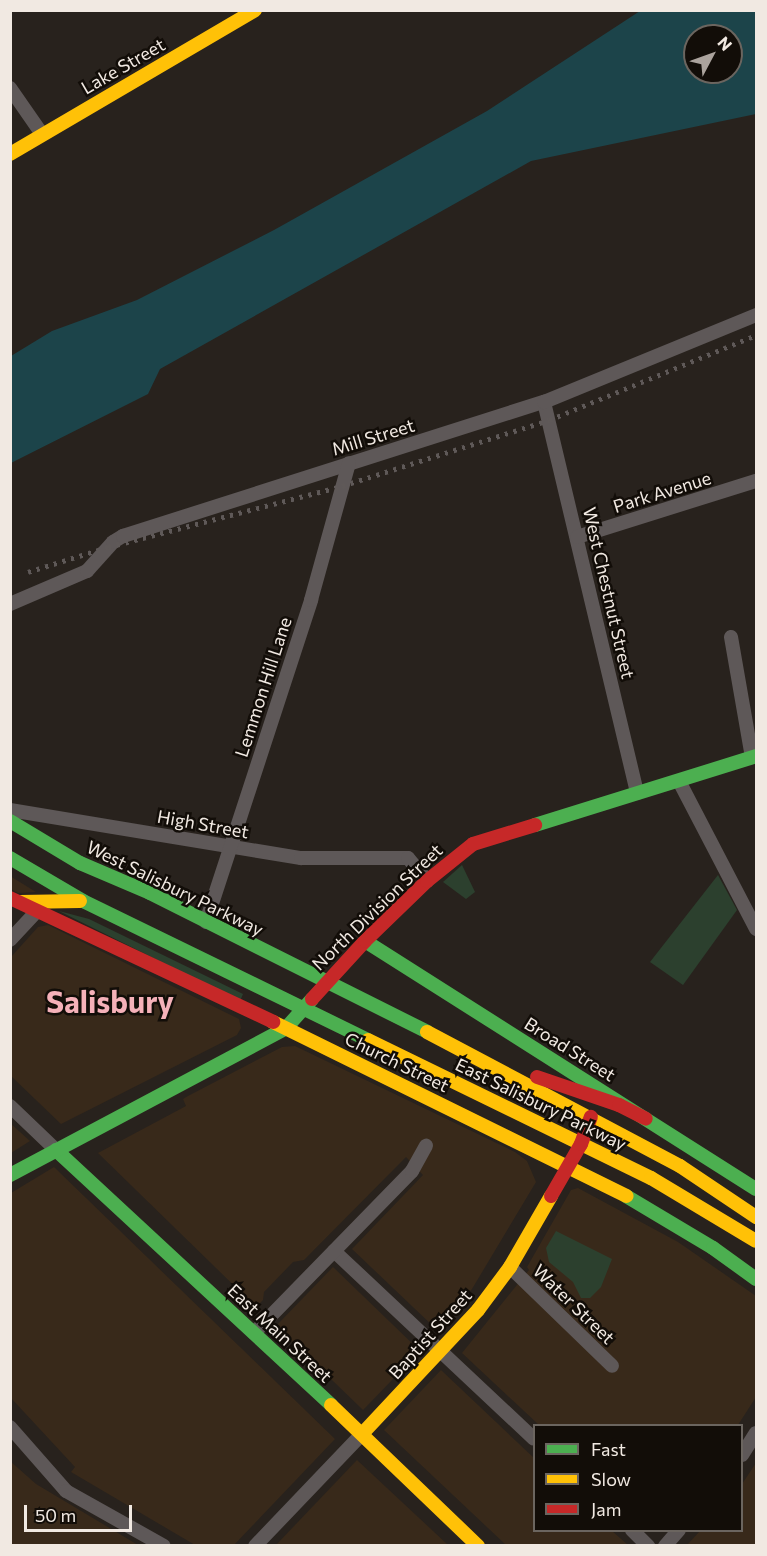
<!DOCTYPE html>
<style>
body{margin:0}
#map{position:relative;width:767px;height:1556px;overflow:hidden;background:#28221d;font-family:Commissioner,sans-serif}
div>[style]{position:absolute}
.built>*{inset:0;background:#38291a;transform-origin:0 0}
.green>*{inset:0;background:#2c402e}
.water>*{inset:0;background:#1c444a}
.street>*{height:14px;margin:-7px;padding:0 7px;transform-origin:7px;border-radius:7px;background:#5e5858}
.fast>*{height:14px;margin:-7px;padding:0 7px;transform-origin:7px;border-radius:7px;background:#4caf50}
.slow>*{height:14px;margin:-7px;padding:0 7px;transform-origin:7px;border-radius:7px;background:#ffc107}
.jam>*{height:14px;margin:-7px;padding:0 7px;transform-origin:7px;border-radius:7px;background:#c62828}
.rail>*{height:4.5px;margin-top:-2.25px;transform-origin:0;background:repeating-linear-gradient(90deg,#5f5958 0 3px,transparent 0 9px)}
span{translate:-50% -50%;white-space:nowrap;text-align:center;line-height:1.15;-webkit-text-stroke:5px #120d08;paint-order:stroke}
.street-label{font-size:18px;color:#f1e9e2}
.town-label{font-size:30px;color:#f5b1b9;font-weight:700}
.frame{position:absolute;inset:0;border:12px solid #f1e9e2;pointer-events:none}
.legend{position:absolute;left:533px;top:1424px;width:210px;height:108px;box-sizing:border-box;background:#120d08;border:2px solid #6b655f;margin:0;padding:8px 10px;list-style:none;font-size:18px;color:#f1e9e2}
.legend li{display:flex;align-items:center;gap:12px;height:30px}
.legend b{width:30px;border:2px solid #6b655f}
.north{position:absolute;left:683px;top:24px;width:60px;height:60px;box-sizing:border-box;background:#120d08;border:2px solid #6b655f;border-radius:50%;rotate:49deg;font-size:16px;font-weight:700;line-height:24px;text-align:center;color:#f1e9e2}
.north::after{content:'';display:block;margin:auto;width:21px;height:27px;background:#aba39d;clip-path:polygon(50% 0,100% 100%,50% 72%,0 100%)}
.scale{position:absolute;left:24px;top:1505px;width:108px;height:27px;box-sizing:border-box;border:3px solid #f1e9e2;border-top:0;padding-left:8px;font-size:18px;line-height:21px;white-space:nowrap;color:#f1e9e2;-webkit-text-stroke:4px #120d08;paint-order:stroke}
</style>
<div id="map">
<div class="built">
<i style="clip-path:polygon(10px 876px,36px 892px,18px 893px,11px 889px)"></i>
<i style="clip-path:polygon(48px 925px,239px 1019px,241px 1028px,237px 1035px,61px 1124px,11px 1076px,11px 957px,38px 927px)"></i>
<i style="clip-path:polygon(295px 1046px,515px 1152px,527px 1161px,536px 1182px,472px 1289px,435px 1328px,352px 1249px,423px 1175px,406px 1157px,304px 1260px,293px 1262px,264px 1292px,263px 1300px,256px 1307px,98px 1153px,186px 1106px,183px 1099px,188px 1096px,282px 1047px)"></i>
<i style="clip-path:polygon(10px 1123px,30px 1141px,11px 1153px,10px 1153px)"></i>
<i style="clip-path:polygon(54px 1167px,335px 1439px,234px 1545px,195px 1545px,71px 1472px,75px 1467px,11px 1398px,11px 1193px)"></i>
<i style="clip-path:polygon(578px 1188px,678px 1242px,756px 1296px,756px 1397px,738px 1425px,539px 1425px,462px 1353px,529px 1270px,527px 1267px,571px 1190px)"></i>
<i style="left:333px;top:1267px;width:121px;height:82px;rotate:44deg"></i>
<i style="clip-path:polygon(441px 1370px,534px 1458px,534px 1530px,612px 1531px,628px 1545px,506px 1545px,384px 1430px)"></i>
<i style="clip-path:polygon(357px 1460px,448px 1545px,276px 1545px)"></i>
<i style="clip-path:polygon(10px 1461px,36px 1484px,138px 1545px,11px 1545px)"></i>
<i style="clip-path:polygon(756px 1463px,756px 1545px,687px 1545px,700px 1531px,742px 1530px,742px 1484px)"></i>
</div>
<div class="green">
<i style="clip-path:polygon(462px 865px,475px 892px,466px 899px,443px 882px)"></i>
<i style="clip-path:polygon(718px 875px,737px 910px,683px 985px,650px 962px)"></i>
<i style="clip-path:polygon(59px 911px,89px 919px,243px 994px,240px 1001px)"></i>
<i style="clip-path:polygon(556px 1231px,612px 1259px,601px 1287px,590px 1298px,581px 1298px,573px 1282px,549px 1262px,546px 1248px)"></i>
</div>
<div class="water">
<i style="clip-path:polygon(evenodd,640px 11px,756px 11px,756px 114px,531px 161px,160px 369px,148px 394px,11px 463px,11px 356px,52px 331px,137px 300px,274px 230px,487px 111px,640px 11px,695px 36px,731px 36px,731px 72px,695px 72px,695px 36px)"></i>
</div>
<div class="street">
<i style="left:10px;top:88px;width:56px;rotate:55.2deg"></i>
<i style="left:544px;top:402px;width:402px;rotate:76.6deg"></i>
<i style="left:577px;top:537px;width:188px;rotate:-17.4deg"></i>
<i style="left:10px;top:604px;width:84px;rotate:-23.2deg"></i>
<i style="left:87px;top:571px;width:39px;rotate:-48deg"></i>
<i style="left:113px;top:542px;width:12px;rotate:-31deg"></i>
<i style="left:123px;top:536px;width:442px;rotate:-17.7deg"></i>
<i style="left:544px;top:402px;width:229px;rotate:-22.3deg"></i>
<i style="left:731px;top:637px;width:122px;rotate:80.1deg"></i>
<i style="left:679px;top:781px;width:167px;rotate:62.5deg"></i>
<i style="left:10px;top:810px;width:295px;rotate:9.4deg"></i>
<i style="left:301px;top:858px;width:107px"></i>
<i style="left:408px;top:858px;width:30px;rotate:50deg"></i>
<i style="left:206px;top:922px;width:339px;rotate:-71.9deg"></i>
<i style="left:311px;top:600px;width:142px;rotate:-74.5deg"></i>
<i style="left:10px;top:940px;width:41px;rotate:-47deg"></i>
<i style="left:10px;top:1106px;width:64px;rotate:43.7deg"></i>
<i style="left:334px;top:1251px;width:274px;rotate:43.2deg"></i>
<i style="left:510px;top:1267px;width:142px;rotate:44.1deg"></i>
<i style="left:254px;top:1333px;width:226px;rotate:-45.7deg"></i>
<i style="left:412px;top:1171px;width:29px;rotate:-61deg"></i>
<i style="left:10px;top:1427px;width:85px;rotate:48.8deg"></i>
<i style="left:66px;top:1491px;width:112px;rotate:29.3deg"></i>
<i style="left:742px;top:1455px;width:26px;rotate:-58deg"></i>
<i style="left:632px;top:1530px;width:23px;rotate:45deg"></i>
<i style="left:255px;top:1546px;width:155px;rotate:-46.3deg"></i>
<i style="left:665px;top:1546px;width:21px;rotate:-49deg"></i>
</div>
<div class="fast">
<i style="left:10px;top:821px;width:82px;rotate:31deg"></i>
<i style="left:80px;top:863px;width:76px;rotate:23.2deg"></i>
<i style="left:150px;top:893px;width:310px;rotate:26.6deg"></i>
<i style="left:535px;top:825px;width:232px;rotate:-17.3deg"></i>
<i style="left:10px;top:858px;width:85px;rotate:30.5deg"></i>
<i style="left:83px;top:901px;width:317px;rotate:26deg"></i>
<i style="left:365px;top:941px;width:463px;rotate:32.4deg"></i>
<i style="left:56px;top:1150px;width:375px;rotate:42.8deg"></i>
<i style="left:10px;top:1175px;width:313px;rotate:-28deg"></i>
<i style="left:286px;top:1028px;width:39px;rotate:-48deg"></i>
<i style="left:626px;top:1196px;width:101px;rotate:30.9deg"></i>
<i style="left:713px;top:1248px;width:53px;rotate:35.8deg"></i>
</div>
<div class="slow">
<i style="left:10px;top:154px;width:284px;rotate:-30.4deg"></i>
<i style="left:20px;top:902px;width:60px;rotate:-1deg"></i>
<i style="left:273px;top:1022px;width:394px;rotate:26.2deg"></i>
<i style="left:427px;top:1032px;width:286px;rotate:27.9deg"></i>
<i style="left:680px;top:1166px;width:92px;rotate:33.9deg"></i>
<i style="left:368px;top:1040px;width:315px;rotate:26deg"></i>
<i style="left:651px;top:1178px;width:122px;rotate:31deg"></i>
<i style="left:331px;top:1405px;width:204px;rotate:43.8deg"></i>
<i style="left:362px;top:1434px;width:170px;rotate:-46.9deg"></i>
<i style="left:478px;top:1310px;width:54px;rotate:-53.3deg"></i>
<i style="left:510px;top:1267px;width:82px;rotate:-60deg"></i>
</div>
<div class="jam">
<i style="left:10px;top:898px;width:291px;rotate:25.2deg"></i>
<i style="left:312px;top:999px;width:79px;rotate:-47.6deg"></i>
<i style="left:365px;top:941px;width:86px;rotate:-44.1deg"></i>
<i style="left:427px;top:881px;width:59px;rotate:-38.8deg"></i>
<i style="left:473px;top:844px;width:65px;rotate:-17deg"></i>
<i style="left:537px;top:1077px;width:87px;rotate:18.9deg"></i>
<i style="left:619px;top:1105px;width:30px;rotate:27deg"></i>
<i style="left:551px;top:1196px;width:60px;rotate:-60deg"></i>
<i style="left:581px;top:1144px;width:29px;rotate:-70deg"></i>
</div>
<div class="rail">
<i style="left:28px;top:572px;width:84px;rotate:-17.4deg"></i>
<i style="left:108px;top:547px;width:242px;rotate:-14.6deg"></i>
<i style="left:342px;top:486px;width:217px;rotate:-17.7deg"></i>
<i style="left:549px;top:420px;width:224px;rotate:-22.3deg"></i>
</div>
<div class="street-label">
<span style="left:123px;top:66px;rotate:-30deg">Lake Street</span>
<span style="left:373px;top:437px;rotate:-17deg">Mill Street</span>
<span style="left:662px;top:492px;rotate:-17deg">Park Avenue</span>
<span style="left:609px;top:593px;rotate:77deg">West Chestnut Street</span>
<span style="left:263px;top:687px;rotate:-72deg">Lemmon Hill Lane</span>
<span style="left:203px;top:824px;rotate:10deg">High Street</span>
<span style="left:175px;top:888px;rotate:26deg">West Salisbury Parkway</span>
<span style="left:377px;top:907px;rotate:-44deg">North Division Street</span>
<span style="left:570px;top:1049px;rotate:32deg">Broad Street</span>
<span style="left:397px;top:1062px;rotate:26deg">Church Street</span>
<span style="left:541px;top:1104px;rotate:26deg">East Salisbury Parkway</span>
<span style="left:574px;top:1304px;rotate:44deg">Water Street</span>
<span style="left:280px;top:1333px;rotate:43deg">East Main Street</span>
<span style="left:430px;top:1334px;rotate:-48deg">Baptist Street</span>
</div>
<div class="town-label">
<span style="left:110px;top:1001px">Salisbury</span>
</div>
<div class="frame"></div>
<ul class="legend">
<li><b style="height:8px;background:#4caf50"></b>Fast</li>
<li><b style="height:8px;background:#ffc107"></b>Slow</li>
<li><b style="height:8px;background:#c62828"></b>Jam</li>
</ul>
<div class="north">N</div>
<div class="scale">50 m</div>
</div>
